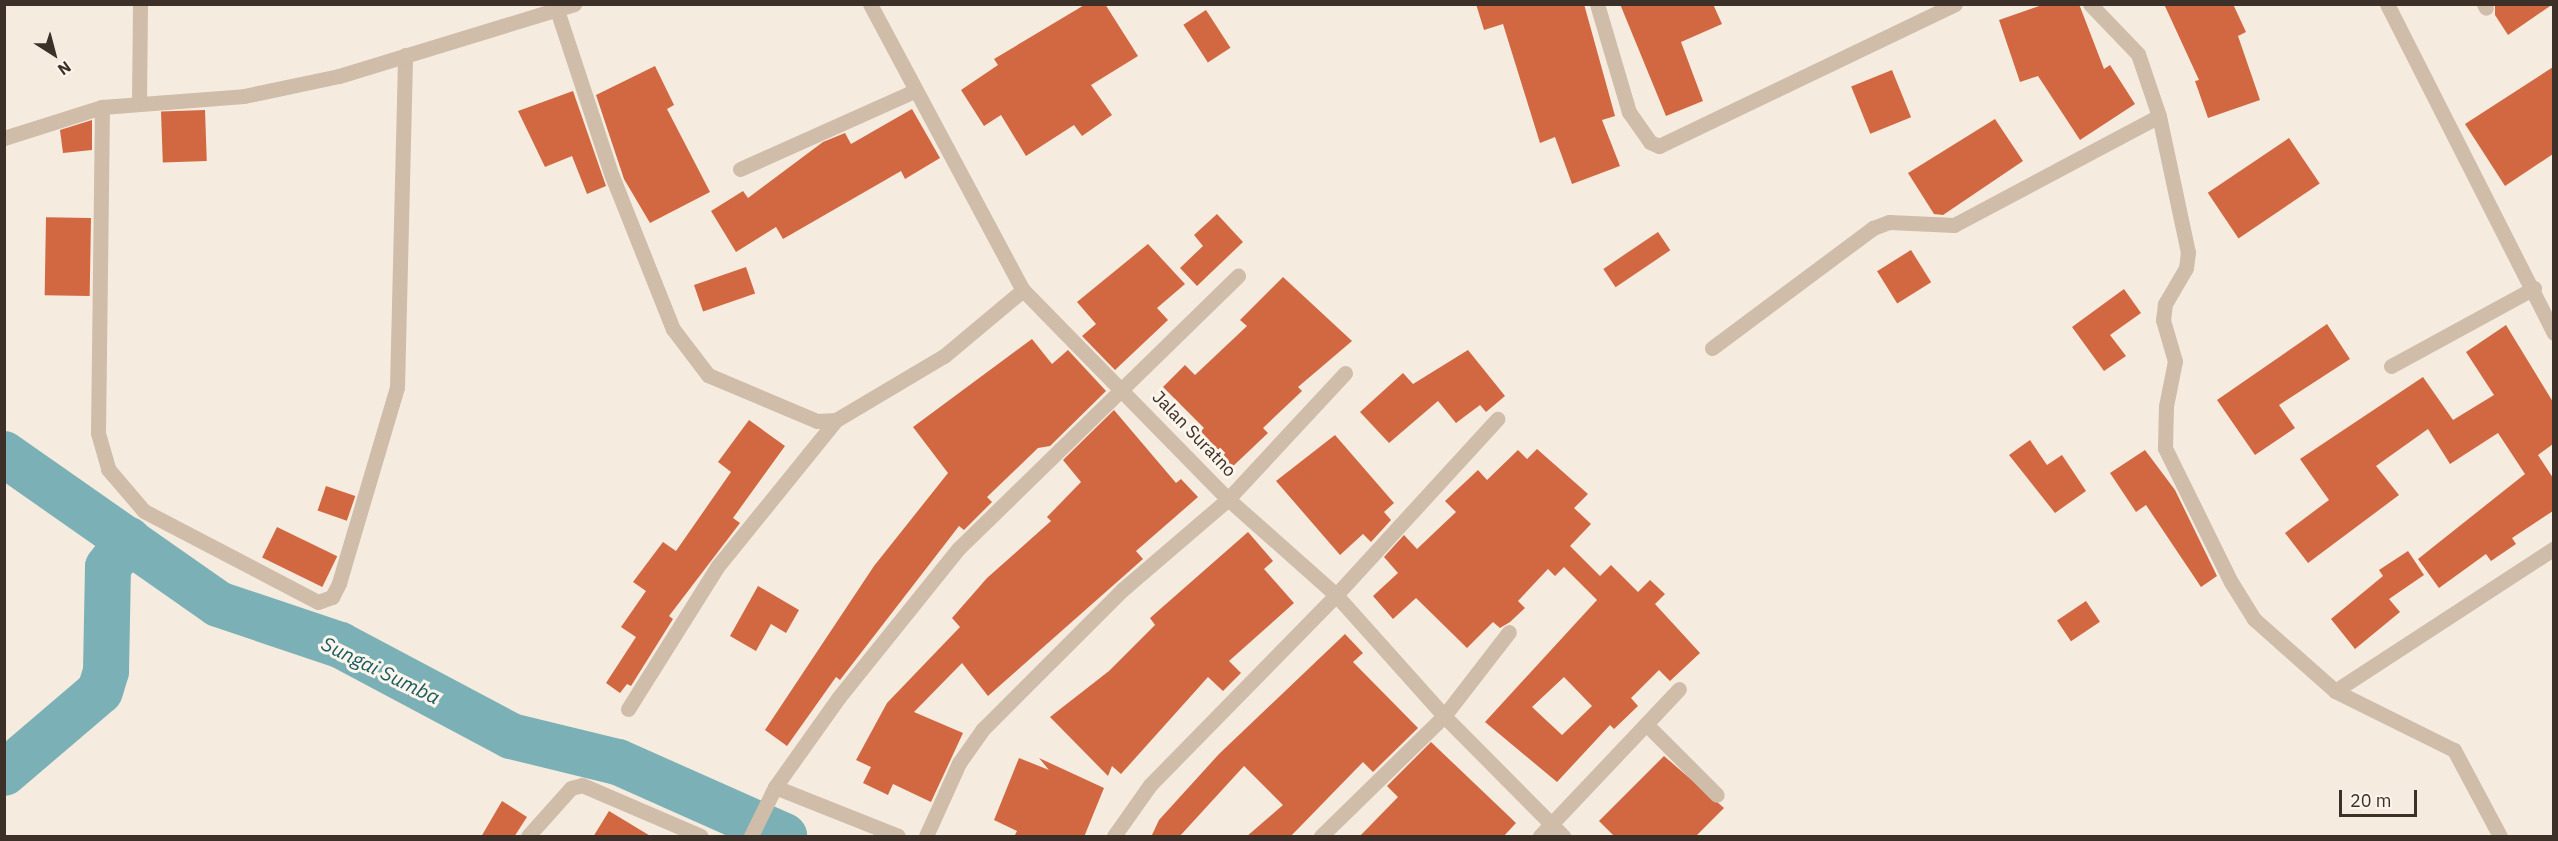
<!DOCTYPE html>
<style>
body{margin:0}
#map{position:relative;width:2558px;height:841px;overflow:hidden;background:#f5ebdf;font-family:"IBM Plex Sans",sans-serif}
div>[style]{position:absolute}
.river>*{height:46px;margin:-23px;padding:0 23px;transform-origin:23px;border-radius:23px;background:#7bb1b6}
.building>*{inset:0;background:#d16841;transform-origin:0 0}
.street>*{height:15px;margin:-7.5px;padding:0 7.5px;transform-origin:7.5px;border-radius:7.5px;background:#cfbca9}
span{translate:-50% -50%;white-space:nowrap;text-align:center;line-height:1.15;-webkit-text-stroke:6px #fcf5ec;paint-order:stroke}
.street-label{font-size:18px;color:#3c3029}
.water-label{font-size:20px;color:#1a5b62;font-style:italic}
.frame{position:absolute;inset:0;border:6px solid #3c3029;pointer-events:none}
.north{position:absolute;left:24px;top:24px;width:60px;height:60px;-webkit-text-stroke:4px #fcf5ec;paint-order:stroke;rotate:144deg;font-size:16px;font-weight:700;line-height:24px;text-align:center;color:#3c3029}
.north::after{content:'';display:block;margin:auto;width:21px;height:27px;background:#3c3029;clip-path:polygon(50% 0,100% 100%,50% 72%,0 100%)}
.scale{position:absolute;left:2339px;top:790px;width:78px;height:27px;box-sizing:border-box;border:3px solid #3c3029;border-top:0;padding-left:8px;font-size:18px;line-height:21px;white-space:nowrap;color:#3c3029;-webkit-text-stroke:4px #fcf5ec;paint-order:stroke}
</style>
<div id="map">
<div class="river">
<i style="left:4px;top:454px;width:261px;rotate:35deg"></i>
<i style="left:218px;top:604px;width:129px;rotate:18.6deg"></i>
<i style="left:340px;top:645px;width:194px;rotate:28deg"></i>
<i style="left:511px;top:736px;width:110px;rotate:13.7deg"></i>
<i style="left:618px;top:762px;width:182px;rotate:24deg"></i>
<i style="left:4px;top:773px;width:126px;rotate:-40.5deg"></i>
<i style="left:100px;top:691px;width:21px;rotate:-73deg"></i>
<i style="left:106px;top:671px;width:104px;rotate:-88.9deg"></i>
<i style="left:108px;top:567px;width:34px;rotate:-53deg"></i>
</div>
<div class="building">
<i style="clip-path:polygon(1086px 4px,1105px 4px,1138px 56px,1091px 85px,1112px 115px,1082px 136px,1074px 125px,1026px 156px,1001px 115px,984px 126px,961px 90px,998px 65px,994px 59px)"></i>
<i style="clip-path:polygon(1476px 4px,1584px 4px,1615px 116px,1602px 120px,1620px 166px,1572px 184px,1555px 137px,1540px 143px,1503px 24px,1484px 30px)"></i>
<i style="clip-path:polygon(1620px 4px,1713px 4px,1722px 24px,1681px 42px,1703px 101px,1666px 116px)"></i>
<i style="clip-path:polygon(2045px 4px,2079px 4px,2104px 69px,2110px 65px,2135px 104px,2080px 140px,2038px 76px,2020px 82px,1999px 20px)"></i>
<i style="clip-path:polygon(2164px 4px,2233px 4px,2246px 32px,2238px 36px,2260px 100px,2208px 118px,2195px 81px,2199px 80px)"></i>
<i style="clip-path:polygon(2495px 4px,2553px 4px,2508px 35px,2495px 15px)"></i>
<i style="left:1206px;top:10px;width:45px;height:27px;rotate:57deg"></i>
<i style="clip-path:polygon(655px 66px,674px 105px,667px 109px,710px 192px,650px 223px,624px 179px,596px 95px)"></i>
<i style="clip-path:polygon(2553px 67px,2553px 154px,2505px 186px,2465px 124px)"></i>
<i style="left:1892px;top:70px;width:51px;height:44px;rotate:68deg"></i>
<i style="clip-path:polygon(573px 91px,606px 186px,587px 194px,572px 156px,545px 167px,518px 111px)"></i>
<i style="clip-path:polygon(912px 109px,940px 158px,905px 179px,901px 171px,783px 239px,776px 227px,736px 252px,711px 211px,743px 191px,748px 198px,823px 142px,845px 133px,851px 144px)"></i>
<i style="left:205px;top:110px;width:51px;height:44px;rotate:88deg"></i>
<i style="clip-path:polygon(1995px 119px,2023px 161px,1943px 215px,1934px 214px,1908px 173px)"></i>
<i style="clip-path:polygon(92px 120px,92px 150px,63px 153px,60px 130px)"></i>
<i style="left:2289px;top:138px;width:55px;height:98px;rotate:56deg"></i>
<i style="clip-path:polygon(1217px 214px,1243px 242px,1197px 286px,1180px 268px,1203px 246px,1194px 235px)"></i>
<i style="left:91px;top:218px;width:78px;height:45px;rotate:91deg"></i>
<i style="left:1658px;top:232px;width:22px;height:66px;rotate:56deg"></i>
<i style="clip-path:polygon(1148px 244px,1185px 284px,1157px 308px,1168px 320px,1115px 370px,1082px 336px,1096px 324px,1077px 302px)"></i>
<i style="left:1911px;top:250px;width:38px;height:40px;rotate:58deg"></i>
<i style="left:746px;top:267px;width:28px;height:55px;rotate:71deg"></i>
<i style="clip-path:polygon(1283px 277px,1352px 341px,1298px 387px,1302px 391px,1263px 428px,1268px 433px,1230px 469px,1198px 434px,1204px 428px,1163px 387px,1185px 365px,1195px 375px,1247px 326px,1240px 320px)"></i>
<i style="clip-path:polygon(2124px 289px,2141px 313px,2110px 335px,2126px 356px,2104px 371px,2072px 327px)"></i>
<i style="clip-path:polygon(2327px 324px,2350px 359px,2279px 405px,2295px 428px,2255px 455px,2217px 400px)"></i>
<i style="clip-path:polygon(2506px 325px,2553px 402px,2553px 444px,2538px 455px,2553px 478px,2553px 511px,2512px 538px,2516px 544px,2491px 561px,2486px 554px,2439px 588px,2418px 559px,2525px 474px,2498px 433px,2450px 464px,2428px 429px,2376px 466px,2399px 495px,2308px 563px,2285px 533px,2329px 500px,2300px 459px,2423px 377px,2453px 420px,2494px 395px,2466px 352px)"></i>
<i style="clip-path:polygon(1032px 339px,1052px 364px,1068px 350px,1106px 391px,1050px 446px,1038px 448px,987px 497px,992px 502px,964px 530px,959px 526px,840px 680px,836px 677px,787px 746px,765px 730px,874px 566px,948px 473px,913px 427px)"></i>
<i style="clip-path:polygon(1468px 350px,1505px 396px,1486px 412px,1480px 405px,1456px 423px,1438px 401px,1389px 443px,1360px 412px,1403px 373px,1413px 384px)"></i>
<i style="clip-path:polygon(1114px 410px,1176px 483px,1181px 479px,1198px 497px,1136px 551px,1143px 559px,988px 696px,962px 663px,914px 712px,963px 733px,931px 802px,893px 784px,888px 795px,863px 783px,871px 767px,856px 760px,887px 703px,960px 627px,952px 618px,987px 578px,1051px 521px,1047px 517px,1081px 482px,1063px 460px)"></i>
<i style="clip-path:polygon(749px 420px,785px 446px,733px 518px,740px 523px,669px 616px,673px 619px,631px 686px,627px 684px,620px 693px,606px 683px,636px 637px,621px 627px,646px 591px,633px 582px,663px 542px,676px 551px,731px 472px,718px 462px)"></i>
<i style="clip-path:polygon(1335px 435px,1394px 503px,1384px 512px,1391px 520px,1371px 542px,1363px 534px,1340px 555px,1276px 481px)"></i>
<i style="clip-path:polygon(2030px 440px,2047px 465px,2062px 455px,2086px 491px,2055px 513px,2009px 455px)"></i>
<i style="clip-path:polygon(evenodd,1537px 449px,1588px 494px,1574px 508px,1591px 524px,1570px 546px,1600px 576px,1611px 565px,1638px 592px,1650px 580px,1665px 594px,1655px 604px,1700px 653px,1670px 681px,1659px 670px,1631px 698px,1638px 706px,1614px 729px,1610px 725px,1557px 782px,1485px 722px,1597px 600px,1564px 567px,1555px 576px,1548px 569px,1518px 601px,1525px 608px,1510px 622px,1500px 628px,1493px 622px,1467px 648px,1416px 598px,1393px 619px,1373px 596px,1398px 573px,1384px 557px,1404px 535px,1417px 549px,1456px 512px,1445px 501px,1478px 470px,1487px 480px,1518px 450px,1527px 459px,1537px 449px,1564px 677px,1592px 706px,1562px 735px,1532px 707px,1564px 677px)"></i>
<i style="clip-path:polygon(2145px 450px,2175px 490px,2217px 576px,2201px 587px,2146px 505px,2136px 512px,2110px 473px)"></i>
<i style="left:326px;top:486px;width:31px;height:26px;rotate:19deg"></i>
<i style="left:277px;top:527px;width:67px;height:34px;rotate:26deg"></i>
<i style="clip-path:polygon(1248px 532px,1273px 561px,1264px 569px,1294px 603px,1229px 661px,1241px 673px,1223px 691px,1208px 677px,1121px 774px,1112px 766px,1108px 776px,1050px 717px,1109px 671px,1155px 625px,1150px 618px)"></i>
<i style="clip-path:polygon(2408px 551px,2424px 575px,2389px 599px,2400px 612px,2355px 649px,2331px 619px,2383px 576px,2379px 570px)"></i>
<i style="clip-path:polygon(758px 586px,799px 610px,786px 633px,771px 624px,756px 651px,730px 636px)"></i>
<i style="left:2086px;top:601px;width:25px;height:35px;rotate:56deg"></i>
<i style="clip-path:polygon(1345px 634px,1363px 653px,1353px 662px,1418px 728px,1373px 772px,1363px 762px,1290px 837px,1246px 837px,1283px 805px,1244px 766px,1179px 837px,1151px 837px,1159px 820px,1219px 754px)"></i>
<i style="clip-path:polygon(1431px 742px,1516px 823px,1503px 837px,1359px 837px,1398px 797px,1387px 786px)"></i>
<i style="clip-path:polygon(1664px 756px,1724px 808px,1695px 837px,1615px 837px,1599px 821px)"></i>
<i style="clip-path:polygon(1019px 758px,1049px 770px,1039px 758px,1104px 788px,1084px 837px,1014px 837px,1017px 831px,994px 820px)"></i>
<i style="clip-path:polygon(502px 801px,527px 817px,514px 837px,481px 837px)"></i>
<i style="clip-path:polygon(609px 811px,652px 837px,593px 837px)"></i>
</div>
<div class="street">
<i style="left:555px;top:4px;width:181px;rotate:71.7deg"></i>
<i style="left:612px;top:176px;width:165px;rotate:68.3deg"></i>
<i style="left:673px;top:329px;width:58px;rotate:52.7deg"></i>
<i style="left:708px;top:375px;width:118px;rotate:22.9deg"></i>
<i style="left:817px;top:421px;width:19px;rotate:-3deg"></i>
<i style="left:836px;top:420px;width:126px;rotate:-30.7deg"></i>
<i style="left:944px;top:356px;width:103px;rotate:-39.9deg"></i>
<i style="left:870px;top:4px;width:324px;rotate:61.9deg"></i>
<i style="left:1023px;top:290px;width:293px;rotate:45.6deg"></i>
<i style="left:1228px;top:499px;width:144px;rotate:41.6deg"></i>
<i style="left:1336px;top:595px;width:162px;rotate:48.2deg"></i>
<i style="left:1444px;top:716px;width:169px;rotate:45.2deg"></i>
<i style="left:1597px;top:4px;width:113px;rotate:73.5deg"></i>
<i style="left:1629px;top:112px;width:37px;rotate:55deg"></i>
<i style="left:1650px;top:142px;width:10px;rotate:24deg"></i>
<i style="left:1659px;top:146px;width:328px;rotate:-25.6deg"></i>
<i style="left:2090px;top:4px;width:69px;rotate:46.2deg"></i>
<i style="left:2138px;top:54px;width:65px;rotate:71.3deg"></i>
<i style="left:2159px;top:116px;width:139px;rotate:78deg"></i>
<i style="left:2188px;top:252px;width:16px;rotate:97deg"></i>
<i style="left:2186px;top:268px;width:42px;rotate:120.3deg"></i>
<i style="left:2165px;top:304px;width:16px;rotate:97deg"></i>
<i style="left:2163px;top:320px;width:43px;rotate:73.7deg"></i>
<i style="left:2175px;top:361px;width:46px;rotate:101.3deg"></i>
<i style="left:2166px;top:406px;width:42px;rotate:91.4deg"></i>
<i style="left:2165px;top:448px;width:149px;rotate:63.8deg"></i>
<i style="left:2231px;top:582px;width:44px;rotate:58.1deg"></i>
<i style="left:2254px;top:619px;width:108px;rotate:41.6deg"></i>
<i style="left:2335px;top:691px;width:133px;rotate:26.4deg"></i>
<i style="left:2454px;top:750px;width:98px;rotate:61.9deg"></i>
<i style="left:2387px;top:4px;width:369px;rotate:63.1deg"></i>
<i style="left:2484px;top:4px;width:4px;rotate:63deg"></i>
<i style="left:139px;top:101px;width:97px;rotate:-89.4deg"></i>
<i style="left:102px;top:107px;width:326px;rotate:90.7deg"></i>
<i style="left:98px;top:433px;width:37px;rotate:74deg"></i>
<i style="left:108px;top:469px;width:55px;rotate:49.4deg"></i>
<i style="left:144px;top:511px;width:196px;rotate:27.6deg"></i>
<i style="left:318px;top:602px;width:15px;rotate:-20deg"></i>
<i style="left:332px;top:597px;width:16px;rotate:-63deg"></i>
<i style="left:339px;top:583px;width:204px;rotate:-73.5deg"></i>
<i style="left:397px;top:387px;width:332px;rotate:-88.6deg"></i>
<i style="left:4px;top:138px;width:103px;rotate:-17.6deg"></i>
<i style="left:102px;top:107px;width:142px;rotate:-4.4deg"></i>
<i style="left:244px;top:96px;width:97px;rotate:-11.9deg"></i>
<i style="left:339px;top:76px;width:246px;rotate:-17deg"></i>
<i style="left:740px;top:169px;width:191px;rotate:-24.1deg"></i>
<i style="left:1712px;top:348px;width:201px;rotate:-36.7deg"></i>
<i style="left:1873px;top:228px;width:17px;rotate:-21deg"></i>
<i style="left:1889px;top:222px;width:65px;rotate:2.6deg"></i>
<i style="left:1954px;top:225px;width:232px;rotate:-28deg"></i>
<i style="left:2391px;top:366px;width:163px;rotate:-28.6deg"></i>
<i style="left:2335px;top:691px;width:262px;rotate:-33.1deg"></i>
<i style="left:628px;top:709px;width:168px;rotate:-57.9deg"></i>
<i style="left:717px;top:567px;width:189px;rotate:-51deg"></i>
<i style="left:1646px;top:724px;width:48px;rotate:-46.7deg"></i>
<i style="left:775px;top:787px;width:132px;rotate:21.7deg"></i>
<i style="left:528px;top:836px;width:64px;rotate:-48.1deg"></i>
<i style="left:571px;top:788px;width:11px;rotate:-15deg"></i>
<i style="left:582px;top:785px;width:129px;rotate:23.2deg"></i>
<i style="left:751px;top:836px;width:55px;rotate:-63.9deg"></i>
<i style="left:775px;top:787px;width:110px;rotate:-54.6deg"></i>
<i style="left:839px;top:697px;width:191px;rotate:-51.2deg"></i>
<i style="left:959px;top:548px;width:390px;rotate:-44.3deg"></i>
<i style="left:926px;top:836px;width:80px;rotate:-65.7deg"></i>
<i style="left:959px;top:763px;width:42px;rotate:-54.8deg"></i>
<i style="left:983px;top:729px;width:197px;rotate:-45deg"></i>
<i style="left:1122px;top:590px;width:140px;rotate:-40.6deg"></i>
<i style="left:1228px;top:499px;width:172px;rotate:-47.1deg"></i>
<i style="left:1114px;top:836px;width:62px;rotate:-54.8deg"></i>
<i style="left:1150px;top:785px;width:266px;rotate:-45.6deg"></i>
<i style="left:1336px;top:595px;width:239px;rotate:-47.5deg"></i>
<i style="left:1321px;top:836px;width:172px;rotate:-44.3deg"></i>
<i style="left:1444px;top:716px;width:106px;rotate:-52.3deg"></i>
<i style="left:1540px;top:836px;width:154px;rotate:-46.6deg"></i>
<i style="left:1646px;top:724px;width:100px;rotate:45deg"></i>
</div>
<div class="street-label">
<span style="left:1194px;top:434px;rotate:46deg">Jalan Suratno</span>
</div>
<div class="water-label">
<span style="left:381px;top:670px;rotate:26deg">Sungai Sumba</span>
</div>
<div class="frame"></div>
<div class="north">N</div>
<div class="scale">20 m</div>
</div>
